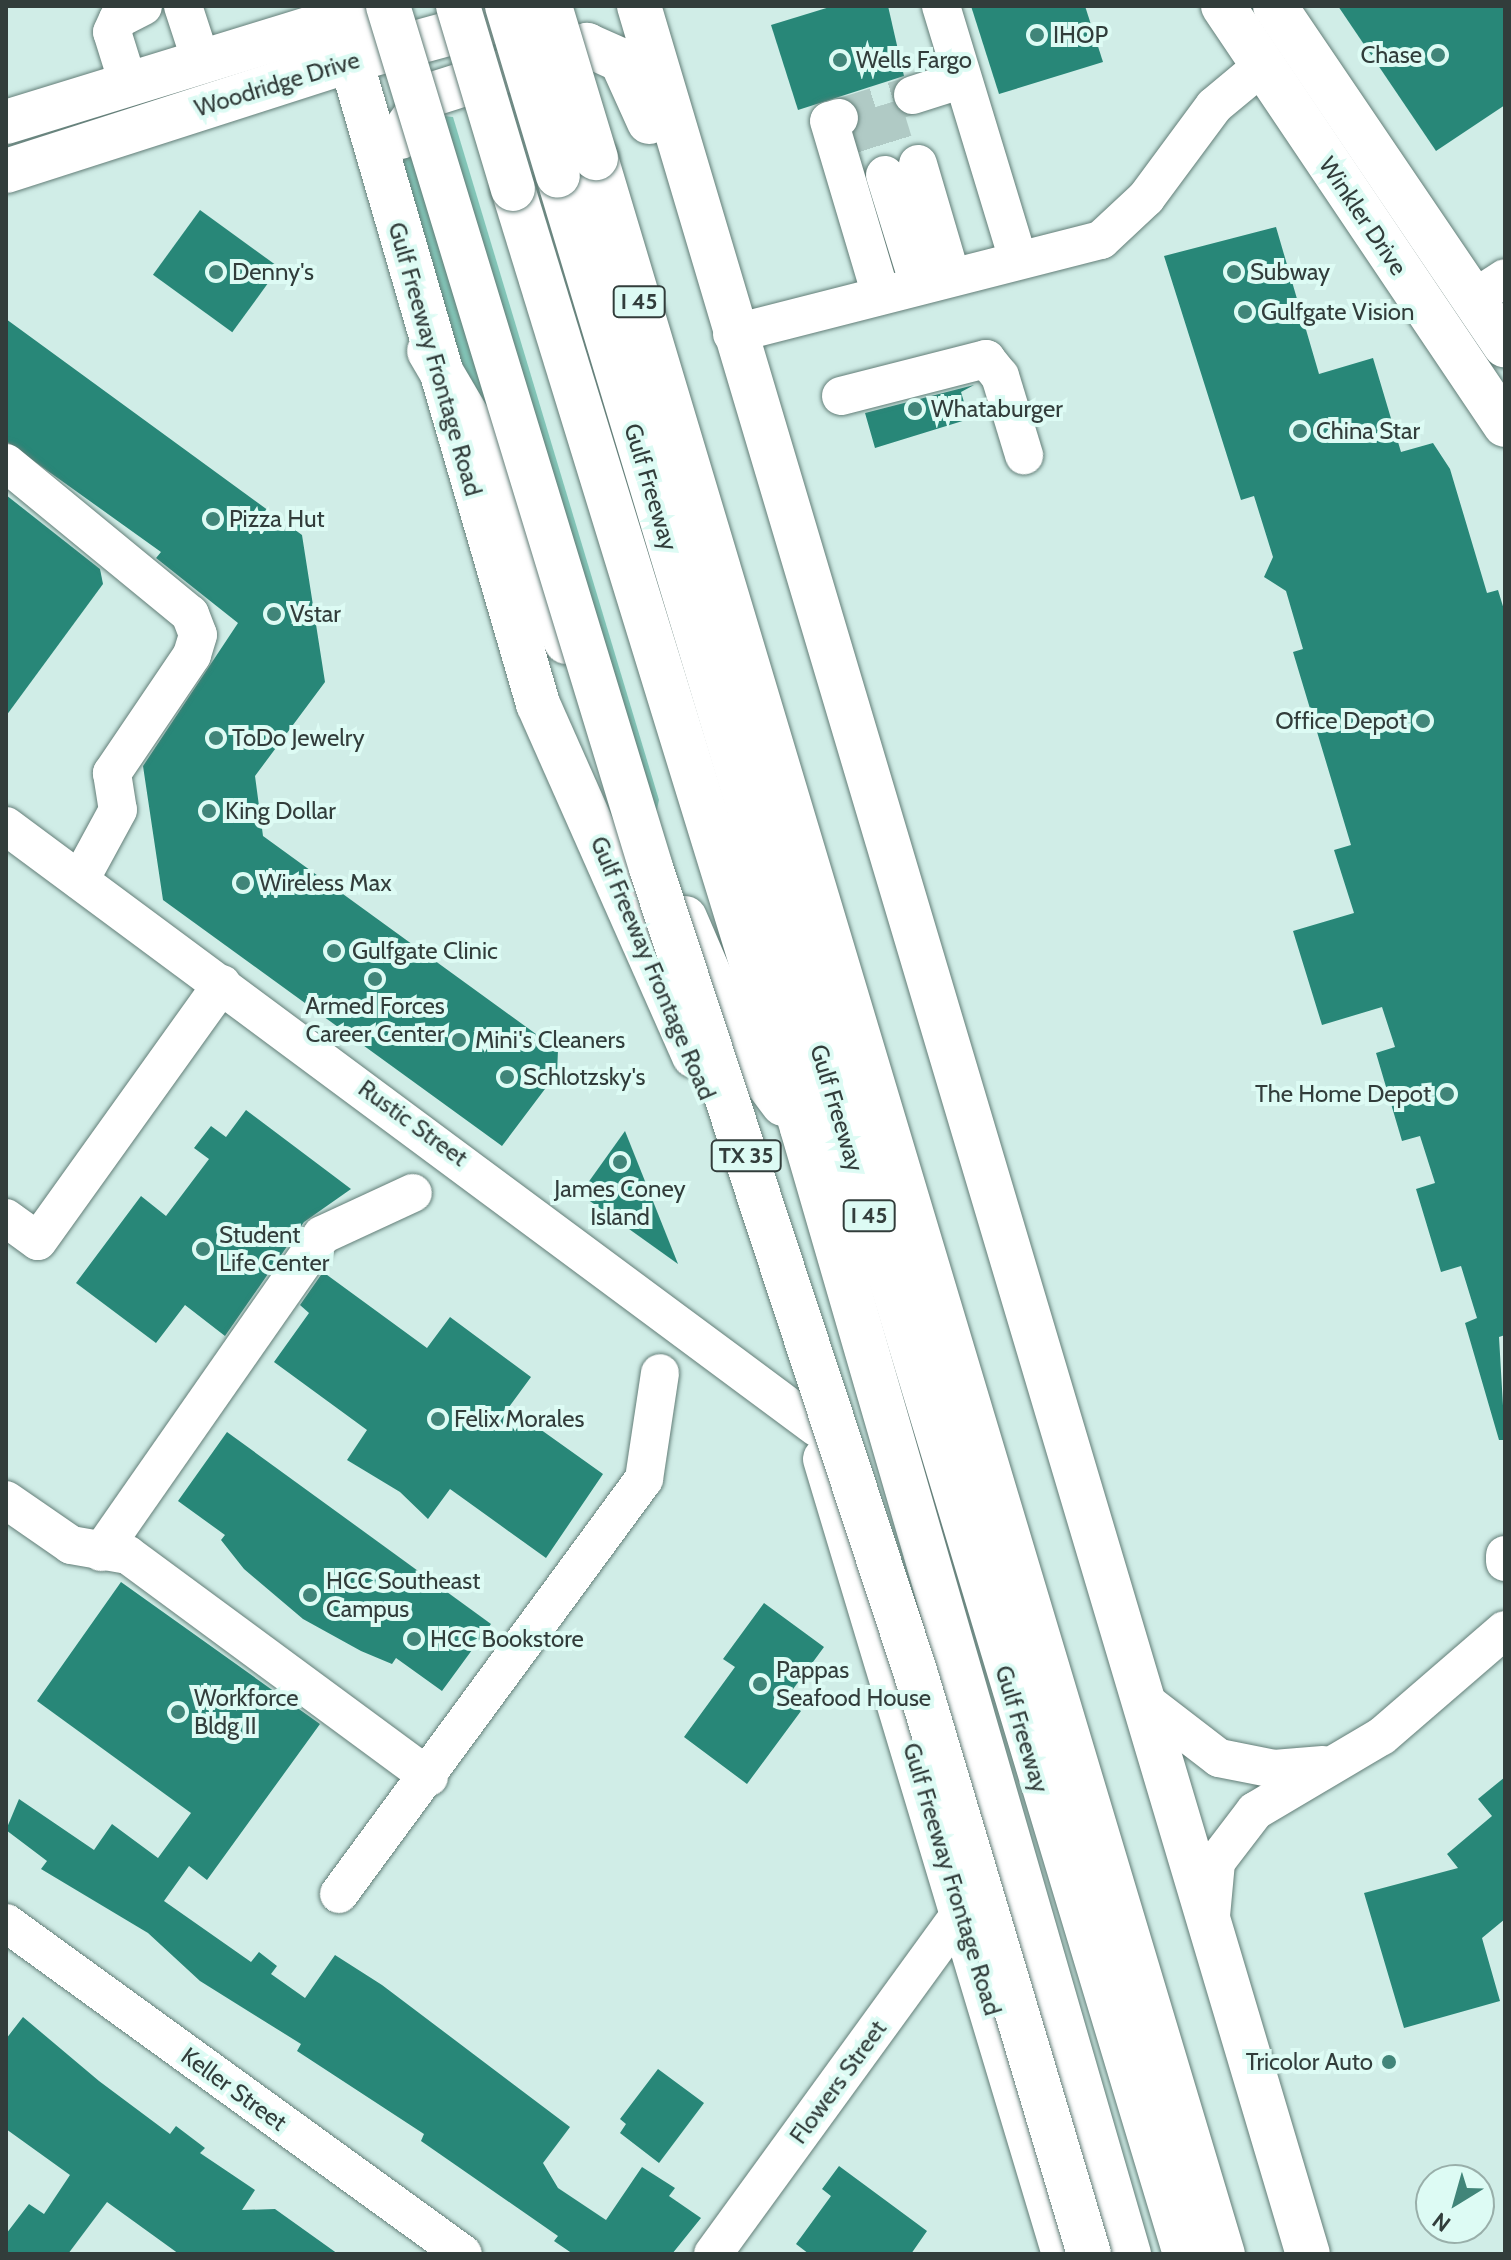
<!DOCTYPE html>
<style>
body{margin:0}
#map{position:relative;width:1511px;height:2260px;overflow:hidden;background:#d0ede7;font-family:Cabin,sans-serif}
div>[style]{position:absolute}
.green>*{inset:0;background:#84c7b9}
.building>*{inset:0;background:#288778;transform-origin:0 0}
.minor-tunnel>*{height:38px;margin-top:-19px;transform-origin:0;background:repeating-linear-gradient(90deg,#b0cac5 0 38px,transparent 0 57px)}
.roads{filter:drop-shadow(0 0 2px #637e78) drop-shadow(0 0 2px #637e78)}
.minor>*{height:38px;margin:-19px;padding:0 19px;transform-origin:19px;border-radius:19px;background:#fff}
.major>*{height:44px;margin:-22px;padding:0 22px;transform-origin:22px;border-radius:22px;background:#fff}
.highway>*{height:44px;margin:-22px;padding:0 22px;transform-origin:22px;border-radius:22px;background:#fff}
.bridges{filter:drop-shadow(0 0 2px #637e78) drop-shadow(0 0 2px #637e78)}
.highway-bridge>*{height:44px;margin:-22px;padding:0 22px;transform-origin:22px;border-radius:22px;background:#fff}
.dots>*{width:22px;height:22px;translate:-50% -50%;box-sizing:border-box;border:4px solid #ddfbf4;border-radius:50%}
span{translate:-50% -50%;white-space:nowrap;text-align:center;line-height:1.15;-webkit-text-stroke:8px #ddfbf4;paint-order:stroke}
.shield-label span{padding:2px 6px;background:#ddfbf4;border:2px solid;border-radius:6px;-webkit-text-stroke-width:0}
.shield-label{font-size:22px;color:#323d3b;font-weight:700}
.poi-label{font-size:24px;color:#323d3b}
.left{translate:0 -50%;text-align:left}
.right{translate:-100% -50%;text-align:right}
.street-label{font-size:24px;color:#323d3b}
.frame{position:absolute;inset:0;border:8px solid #323d3b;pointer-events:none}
.north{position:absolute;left:1415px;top:2164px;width:80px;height:80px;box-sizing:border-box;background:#ddfbf4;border:2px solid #99afaa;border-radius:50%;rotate:217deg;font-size:22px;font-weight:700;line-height:32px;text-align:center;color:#323d3b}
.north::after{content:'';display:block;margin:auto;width:28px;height:36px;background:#418579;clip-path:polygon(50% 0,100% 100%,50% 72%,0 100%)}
</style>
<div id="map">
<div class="green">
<i style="clip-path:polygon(426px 114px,453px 117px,659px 800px,655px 818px,466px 377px,402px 173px,404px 149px)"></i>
</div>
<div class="building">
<i style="clip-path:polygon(833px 6px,888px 6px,904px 76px,798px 110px,771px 25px)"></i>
<i style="clip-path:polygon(971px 6px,1085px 6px,1103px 62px,999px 94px)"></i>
<i style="clip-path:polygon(1338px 6px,1505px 6px,1505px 105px,1436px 151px)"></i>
<i style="left:200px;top:210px;width:98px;height:80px;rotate:36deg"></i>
<i style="clip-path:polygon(1276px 227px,1319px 374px,1373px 358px,1401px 452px,1433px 443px,1450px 469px,1487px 593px,1498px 590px,1505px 613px,1505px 1335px,1499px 1337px,1505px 1440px,1499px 1440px,1465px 1323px,1477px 1318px,1461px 1266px,1441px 1272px,1416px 1189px,1435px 1183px,1420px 1136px,1402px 1141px,1376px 1053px,1395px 1047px,1382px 1007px,1322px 1025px,1293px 931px,1354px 913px,1334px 850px,1351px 845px,1293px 652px,1303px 649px,1286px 591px,1264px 577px,1273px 557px,1254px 496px,1241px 500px,1164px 256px)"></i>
<i style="clip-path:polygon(6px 319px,302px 535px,325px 682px,255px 776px,263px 836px,558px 1050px,557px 1073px,502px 1146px,163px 900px,143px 766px,238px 623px,156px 558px,161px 552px,6px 441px)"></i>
<i style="clip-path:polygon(974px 385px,961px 392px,969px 419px,875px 448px,865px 413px)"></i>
<i style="clip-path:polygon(6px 495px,100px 569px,103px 584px,6px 716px)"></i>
<i style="clip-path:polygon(246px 1110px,351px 1189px,304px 1222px,225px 1336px,185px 1305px,156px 1343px,76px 1283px,141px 1196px,166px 1216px,209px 1159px,194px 1148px,211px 1126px,226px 1137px)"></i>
<i style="clip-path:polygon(625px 1131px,678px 1264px,580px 1194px)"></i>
<i style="clip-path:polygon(323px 1272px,427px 1348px,450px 1317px,531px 1377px,509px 1407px,603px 1474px,546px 1558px,450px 1489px,428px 1519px,400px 1492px,347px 1460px,367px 1430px,274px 1362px,309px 1313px,300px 1305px)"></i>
<i style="clip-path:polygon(227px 1432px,491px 1624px,442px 1691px,396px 1658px,392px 1664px,361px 1651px,303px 1619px,244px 1569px,221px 1540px,225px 1535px,178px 1501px)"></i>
<i style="clip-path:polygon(121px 1582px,320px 1724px,207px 1880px,189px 1866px,164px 1901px,251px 1962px,259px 1952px,277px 1966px,271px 1974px,305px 1998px,335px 1955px,382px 1985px,570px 2127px,543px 2163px,558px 2188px,606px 2220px,642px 2167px,675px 2188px,669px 2196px,701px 2218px,672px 2254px,573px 2254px,554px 2241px,558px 2236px,421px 2141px,424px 2134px,297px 2051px,301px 2044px,200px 1981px,148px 1933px,41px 1869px,47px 1861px,6px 1830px,19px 1799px,94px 1850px,112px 1824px,158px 1858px,191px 1813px,37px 1701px)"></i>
<i style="clip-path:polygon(764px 1603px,824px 1647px,785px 1700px,801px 1711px,747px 1784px,684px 1737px,735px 1667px,723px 1659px)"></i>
<i style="clip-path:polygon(1505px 1777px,1505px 1919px,1482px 1938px,1500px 2001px,1404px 2028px,1364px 1893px,1458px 1868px,1447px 1854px,1492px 1816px,1478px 1799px)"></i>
<i style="clip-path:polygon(23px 2017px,99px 2081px,170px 2134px,176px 2126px,205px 2148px,200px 2153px,255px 2190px,242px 2210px,275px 2209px,338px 2254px,179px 2254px,107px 2202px,68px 2254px,6px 2254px,6px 2234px,29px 2204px,44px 2214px,70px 2175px,6px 2129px,6px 2039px)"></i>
<i style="clip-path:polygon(658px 2069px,704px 2103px,659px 2163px,620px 2133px,626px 2124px,620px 2119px)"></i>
<i style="clip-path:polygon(839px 2166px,927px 2231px,911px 2254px,809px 2254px,796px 2244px,831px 2196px,822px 2189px)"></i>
</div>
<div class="minor-tunnel">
<i style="left:882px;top:105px;width:68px;rotate:72.9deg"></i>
<i style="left:850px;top:115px;width:65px;rotate:72.1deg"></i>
<i style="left:839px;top:118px;width:77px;rotate:-17.3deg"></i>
</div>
<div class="roads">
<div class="minor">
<i style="left:183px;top:6px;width:58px;rotate:71.9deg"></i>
<i style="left:941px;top:6px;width:264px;rotate:73.1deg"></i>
<i style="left:128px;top:83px;width:53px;rotate:-107.4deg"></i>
<i style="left:112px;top:32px;width:14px;rotate:-65deg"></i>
<i style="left:118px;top:19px;width:28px;rotate:-27deg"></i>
<i style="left:913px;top:95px;width:52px;rotate:-17.7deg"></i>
<i style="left:839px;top:118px;width:10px;rotate:163deg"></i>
<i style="left:829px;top:121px;width:182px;rotate:73.4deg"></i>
<i style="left:918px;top:164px;width:117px;rotate:73.6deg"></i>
<i style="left:885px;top:175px;width:115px;rotate:72.8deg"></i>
<i style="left:1473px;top:299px;width:38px;rotate:-33deg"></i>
<i style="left:732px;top:334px;width:381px;rotate:-14.3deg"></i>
<i style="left:1101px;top:240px;width:62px;rotate:-43deg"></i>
<i style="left:1146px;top:198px;width:114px;rotate:-53.5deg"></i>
<i style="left:1214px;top:106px;width:62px;rotate:-39.8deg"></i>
<i style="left:841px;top:396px;width:150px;rotate:-14.3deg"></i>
<i style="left:986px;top:359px;width:22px;rotate:51deg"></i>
<i style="left:1000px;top:376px;width:83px;rotate:73.1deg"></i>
<i style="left:6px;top:463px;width:238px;rotate:39.4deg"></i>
<i style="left:190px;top:614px;width:22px;rotate:69deg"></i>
<i style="left:198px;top:635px;width:21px;rotate:107deg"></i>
<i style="left:192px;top:655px;width:143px;rotate:124.1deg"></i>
<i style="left:112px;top:773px;width:37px;rotate:81deg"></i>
<i style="left:118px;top:810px;width:80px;rotate:118.5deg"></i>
<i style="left:6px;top:826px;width:1009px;rotate:36.57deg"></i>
<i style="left:6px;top:1218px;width:39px;rotate:36deg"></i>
<i style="left:38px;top:1241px;width:316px;rotate:-54.4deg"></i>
<i style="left:6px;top:1500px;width:79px;rotate:34.7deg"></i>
<i style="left:71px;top:1545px;width:58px;rotate:10deg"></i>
<i style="left:128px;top:1555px;width:374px;rotate:36.4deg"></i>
<i style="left:101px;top:1552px;width:386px;rotate:-55.1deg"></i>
<i style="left:322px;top:1235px;width:100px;rotate:-24.8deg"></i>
<i style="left:1505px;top:1555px;width:7px;rotate:90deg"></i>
<i style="left:1141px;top:1698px;width:98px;rotate:37.6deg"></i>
<i style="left:1219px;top:1758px;width:56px;rotate:11.3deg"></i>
<i style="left:1274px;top:1769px;width:49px;rotate:-4.7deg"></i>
<i style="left:339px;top:1894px;width:515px;rotate:-53.69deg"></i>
<i style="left:644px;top:1479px;width:107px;rotate:-81.4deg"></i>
<i style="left:1211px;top:1916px;width:54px;rotate:-84.7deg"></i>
<i style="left:1216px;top:1862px;width:64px;rotate:-52.6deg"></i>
<i style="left:1255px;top:1811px;width:147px;rotate:-30.6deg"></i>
<i style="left:1382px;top:1736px;width:162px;rotate:-40.8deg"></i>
<i style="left:6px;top:1923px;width:564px;rotate:35.92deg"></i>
<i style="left:713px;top:2254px;width:425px;rotate:-54deg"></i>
</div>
<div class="major">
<i style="left:335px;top:6px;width:727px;rotate:73.78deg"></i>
<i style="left:538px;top:704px;width:385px;rotate:66.1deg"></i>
<i style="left:639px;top:6px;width:2345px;rotate:73.43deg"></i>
<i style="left:1223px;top:6px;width:505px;rotate:56.06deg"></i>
<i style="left:1275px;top:6px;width:410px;rotate:55.9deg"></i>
<i style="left:6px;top:122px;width:378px;rotate:-17.1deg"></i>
<i style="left:400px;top:137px;width:52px;rotate:-54.5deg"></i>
<i style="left:430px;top:95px;width:165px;rotate:-17.7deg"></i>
<i style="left:587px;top:45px;width:37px;rotate:24deg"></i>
<i style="left:621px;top:60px;width:68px;rotate:65.7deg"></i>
<i style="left:6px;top:171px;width:363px;rotate:-17.8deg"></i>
<i style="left:352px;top:60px;width:202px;rotate:-15.2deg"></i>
<i style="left:825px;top:1459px;width:830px;rotate:73.27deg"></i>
</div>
<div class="highway">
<i style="left:596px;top:158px;width:2188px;rotate:73.35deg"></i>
<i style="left:558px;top:176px;width:2171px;rotate:73.21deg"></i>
<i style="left:513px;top:189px;width:982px;rotate:72.89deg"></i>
<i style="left:802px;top:1128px;width:1173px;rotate:73.81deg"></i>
<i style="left:429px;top:351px;width:81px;rotate:59.6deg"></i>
<i style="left:470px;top:421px;width:241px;rotate:66.5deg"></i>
<i style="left:685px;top:918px;width:142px;rotate:66.7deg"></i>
<i style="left:741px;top:1048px;width:70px;rotate:53.1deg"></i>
</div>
</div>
<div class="bridges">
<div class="highway-bridge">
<i style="left:388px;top:6px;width:901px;rotate:73.03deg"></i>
<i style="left:651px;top:868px;width:845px;rotate:71.8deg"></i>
<i style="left:915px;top:1671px;width:608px;rotate:73.38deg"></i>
<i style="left:458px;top:6px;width:191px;rotate:73.3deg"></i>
<i style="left:507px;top:6px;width:177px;rotate:73.3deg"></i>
<i style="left:550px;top:6px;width:159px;rotate:73.2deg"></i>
</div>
</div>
<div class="dots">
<i style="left:1037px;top:35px;background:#418579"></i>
<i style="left:1438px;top:55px;background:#418579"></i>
<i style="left:840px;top:60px;background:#418579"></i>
<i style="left:216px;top:272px;background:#418579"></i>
<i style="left:1234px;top:272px;background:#418579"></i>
<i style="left:1245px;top:312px;background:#418579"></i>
<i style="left:915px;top:409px;background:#418579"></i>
<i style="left:1300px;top:431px;background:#418579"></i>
<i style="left:213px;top:519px;background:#418579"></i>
<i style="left:274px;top:614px;background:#418579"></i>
<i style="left:1423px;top:721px;background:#418579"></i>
<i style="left:216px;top:738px;background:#418579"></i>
<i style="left:209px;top:811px;background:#418579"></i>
<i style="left:243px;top:883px;background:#418579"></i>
<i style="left:334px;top:951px;background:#418579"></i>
<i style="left:375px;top:979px;background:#418579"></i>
<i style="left:459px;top:1040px;background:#418579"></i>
<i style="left:507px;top:1077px;background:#418579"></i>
<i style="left:1447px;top:1094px;background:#418579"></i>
<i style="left:620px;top:1162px;background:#418579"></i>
<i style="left:203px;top:1249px;background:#418579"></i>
<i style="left:438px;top:1419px;background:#418579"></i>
<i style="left:310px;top:1595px;background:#418579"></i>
<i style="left:414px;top:1639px;background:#418579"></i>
<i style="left:760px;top:1684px;background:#418579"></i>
<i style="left:178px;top:1712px;background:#418579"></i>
<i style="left:1389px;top:2062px;background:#418579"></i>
</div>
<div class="shield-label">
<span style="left:639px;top:302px">I 45</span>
<span style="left:746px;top:1156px">TX 35</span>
<span style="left:869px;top:1216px">I 45</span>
</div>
<div class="poi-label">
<span class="left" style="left:1053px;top:35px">IHOP</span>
<span class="right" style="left:1422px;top:55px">Chase</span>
<span class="left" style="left:856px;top:60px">Wells Fargo</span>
<span class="left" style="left:232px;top:272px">Denny's</span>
<span class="left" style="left:1250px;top:272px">Subway</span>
<span class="left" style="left:1261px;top:312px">Gulfgate Vision</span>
<span class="left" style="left:931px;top:409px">Whataburger</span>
<span class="left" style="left:1316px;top:431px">China Star</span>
<span class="left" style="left:229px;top:519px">Pizza Hut</span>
<span class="left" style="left:290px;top:614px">Vstar</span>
<span class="right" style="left:1407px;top:721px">Office Depot</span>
<span class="left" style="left:232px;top:738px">ToDo Jewelry</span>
<span class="left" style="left:225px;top:811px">King Dollar</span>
<span class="left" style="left:259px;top:883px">Wireless Max</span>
<span class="left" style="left:352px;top:951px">Gulfgate Clinic</span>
<span style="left:375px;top:1020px">Armed Forces<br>Career Center</span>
<span class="left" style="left:475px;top:1040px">Mini's Cleaners</span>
<span class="left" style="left:523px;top:1077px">Schlotzsky's</span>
<span class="right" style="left:1431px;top:1094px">The Home Depot</span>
<span style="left:620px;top:1203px">James Coney<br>Island</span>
<span class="left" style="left:219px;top:1249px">Student<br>Life Center</span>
<span class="left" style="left:454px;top:1419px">Felix Morales</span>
<span class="left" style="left:326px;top:1595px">HCC Southeast<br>Campus</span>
<span class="left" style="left:430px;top:1639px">HCC Bookstore</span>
<span class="left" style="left:776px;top:1684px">Pappas<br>Seafood House</span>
<span class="left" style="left:194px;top:1712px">Workforce<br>Bldg II</span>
<span class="right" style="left:1373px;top:2062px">Tricolor Auto</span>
</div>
<div class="street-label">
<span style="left:277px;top:84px;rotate:-17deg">Woodridge Drive</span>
<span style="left:1363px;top:216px;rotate:56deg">Winkler Drive</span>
<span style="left:435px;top:359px;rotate:74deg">Gulf Freeway Frontage Road</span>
<span style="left:651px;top:487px;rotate:73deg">Gulf Freeway</span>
<span style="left:653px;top:968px;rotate:67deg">Gulf Freeway Frontage Road</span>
<span style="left:837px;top:1108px;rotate:73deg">Gulf Freeway</span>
<span style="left:413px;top:1123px;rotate:36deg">Rustic Street</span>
<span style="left:1022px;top:1729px;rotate:73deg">Gulf Freeway</span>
<span style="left:952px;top:1879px;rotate:73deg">Gulf Freeway Frontage Road</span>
<span style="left:838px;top:2082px;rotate:-54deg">Flowers Street</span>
<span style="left:234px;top:2089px;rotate:36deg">Keller Street</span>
</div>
<div class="frame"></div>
<div class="north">N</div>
</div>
